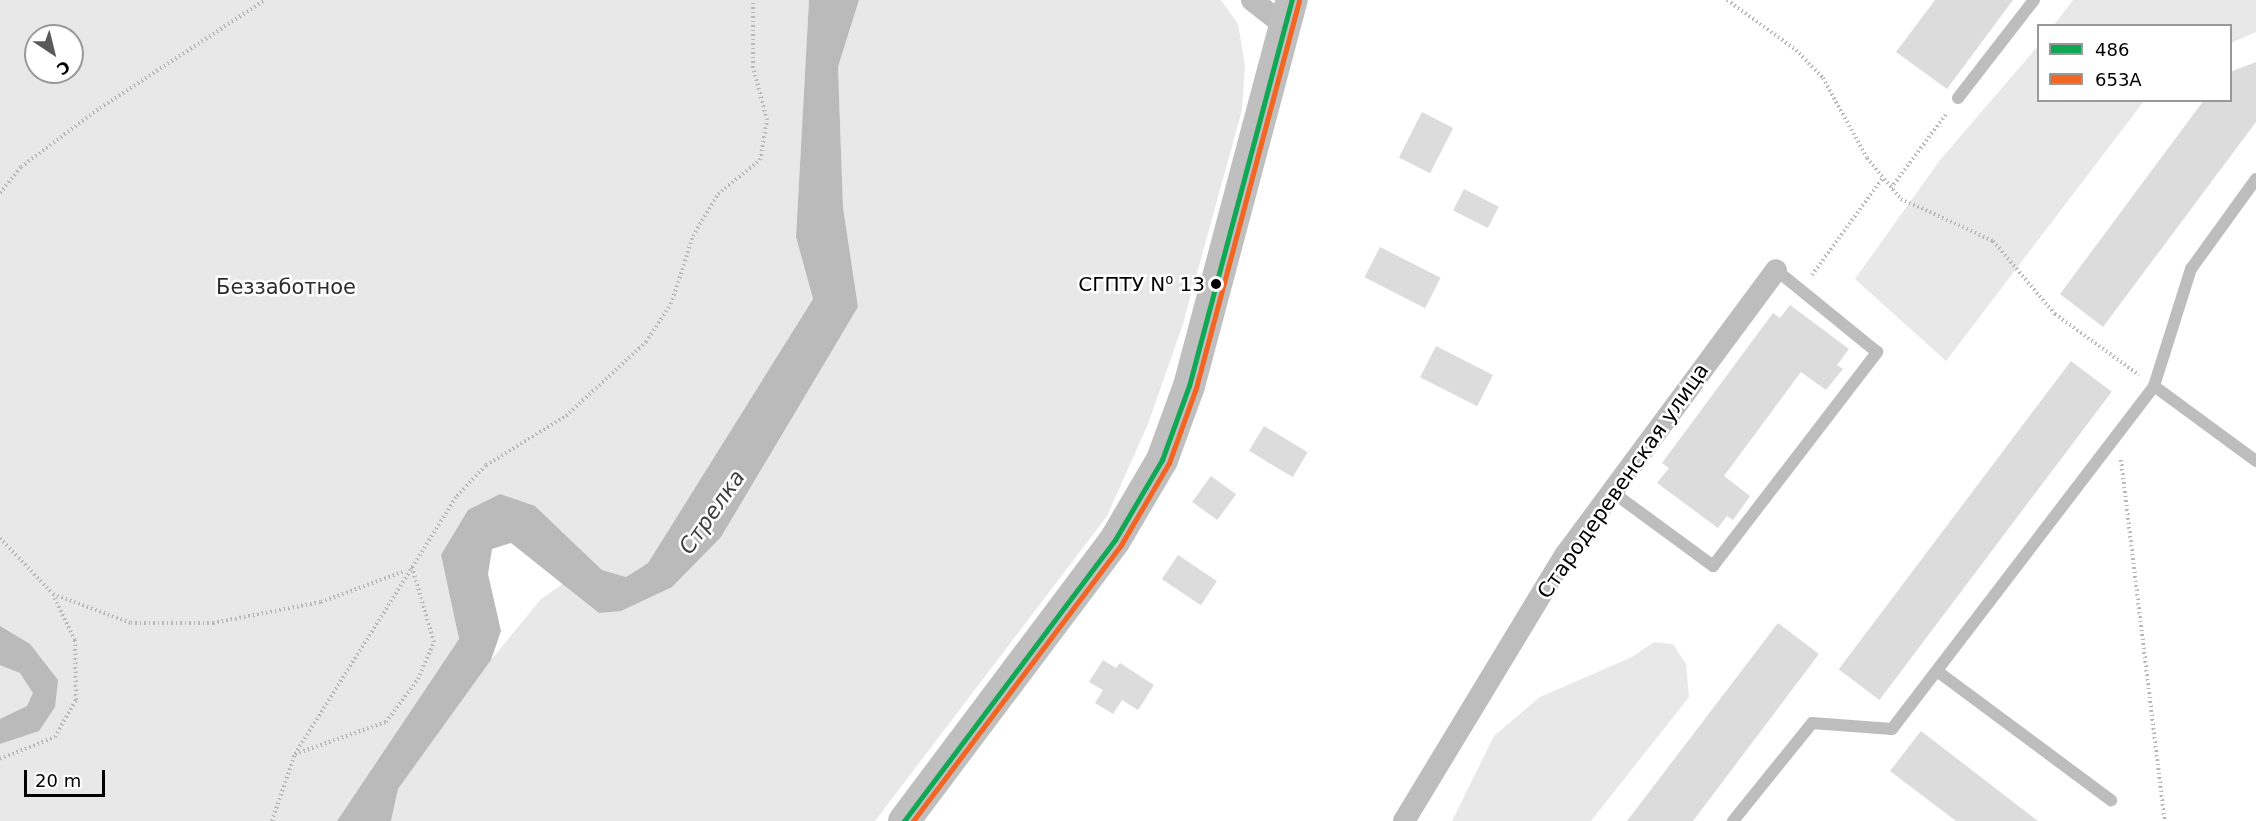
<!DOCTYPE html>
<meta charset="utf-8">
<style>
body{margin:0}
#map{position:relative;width:2256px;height:821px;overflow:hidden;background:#fff;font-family:"DejaVu Sans",sans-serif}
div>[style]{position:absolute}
.green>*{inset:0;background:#e8e8e8}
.water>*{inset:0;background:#bababa}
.building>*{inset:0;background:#dcdcdc;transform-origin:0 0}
.path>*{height:4px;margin-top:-2px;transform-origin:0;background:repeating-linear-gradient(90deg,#b8b8b8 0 1.5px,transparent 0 4.5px)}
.lane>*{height:12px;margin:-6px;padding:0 6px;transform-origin:6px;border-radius:6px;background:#bdbdbd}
.street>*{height:22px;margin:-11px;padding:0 11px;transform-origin:11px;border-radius:11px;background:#bdbdbd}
.secondary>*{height:32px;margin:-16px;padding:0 16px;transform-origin:16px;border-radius:16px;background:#bfbfbf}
.bus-1>*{height:4.5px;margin:-2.25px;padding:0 2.25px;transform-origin:2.25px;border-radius:2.25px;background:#10a855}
.bus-2>*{height:4.5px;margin:-2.25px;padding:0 2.25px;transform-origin:2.25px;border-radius:2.25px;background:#f26522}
.dots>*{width:16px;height:16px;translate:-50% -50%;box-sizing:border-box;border:3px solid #fff;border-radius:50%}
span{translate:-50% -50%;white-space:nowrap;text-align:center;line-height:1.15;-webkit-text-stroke:5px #fff;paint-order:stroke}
.bus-label{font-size:20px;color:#000}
.right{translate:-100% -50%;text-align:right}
.park-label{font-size:21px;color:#2d2d2d}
.street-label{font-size:21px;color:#000}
.water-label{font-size:22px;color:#3e3e3e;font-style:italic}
.legend{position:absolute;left:2037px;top:24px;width:195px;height:78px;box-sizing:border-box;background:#fff;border:2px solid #999;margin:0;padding:8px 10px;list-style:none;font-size:18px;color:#000}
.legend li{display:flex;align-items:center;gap:12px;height:30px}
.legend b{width:30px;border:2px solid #999}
.north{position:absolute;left:24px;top:24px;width:60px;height:60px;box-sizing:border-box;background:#fff;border:2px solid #999;border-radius:50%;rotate:145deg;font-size:16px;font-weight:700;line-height:24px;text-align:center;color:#000}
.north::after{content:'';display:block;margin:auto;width:21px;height:27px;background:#595959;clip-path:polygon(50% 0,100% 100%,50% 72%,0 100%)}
.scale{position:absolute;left:24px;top:770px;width:81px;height:27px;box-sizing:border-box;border:3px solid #000;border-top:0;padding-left:8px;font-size:18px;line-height:21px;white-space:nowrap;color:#000;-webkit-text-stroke:4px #fff;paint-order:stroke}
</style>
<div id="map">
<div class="green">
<i style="clip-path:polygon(evenodd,0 0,809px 0,796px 237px,813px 299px,648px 563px,626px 577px,602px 570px,535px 506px,441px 555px,459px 639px,337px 821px,0 821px,0 0,36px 36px,72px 36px,72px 72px,36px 72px,36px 36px)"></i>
<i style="clip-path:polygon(859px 0,1221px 0,1238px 24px,1245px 65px,1242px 110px,1183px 324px,1148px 424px,1107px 516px,875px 821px,391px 821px,398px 789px,491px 660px,541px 599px,564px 583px,599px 613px,721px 537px,858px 307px,843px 207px,838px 67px)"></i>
<i style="clip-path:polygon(2073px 0,2256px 0,2256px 32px,2231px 43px,2230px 26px,2054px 25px)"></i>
<i style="clip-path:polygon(2038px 46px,2038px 100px,2144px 101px,1946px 361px,1855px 279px,1940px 160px)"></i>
<i style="clip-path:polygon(1654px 642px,1673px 644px,1686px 664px,1689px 697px,1591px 821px,1452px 821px,1494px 736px,1540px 697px,1632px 657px)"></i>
</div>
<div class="water">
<i style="clip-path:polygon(809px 0,859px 0,838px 67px,843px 207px,858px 307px,721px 537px,672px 587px,621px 611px,599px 613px,511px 543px,492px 549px,488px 574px,501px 631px,491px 660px,398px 789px,391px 821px,337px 821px,459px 639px,441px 555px,468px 510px,500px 494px,535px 506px,602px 570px,626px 577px,648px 563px,813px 299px,796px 237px)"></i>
<i style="clip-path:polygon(0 626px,30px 644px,58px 680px,55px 707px,39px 731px,0 744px,0 719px,27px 706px,33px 693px,20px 673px,0 665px)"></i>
</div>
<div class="building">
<i style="clip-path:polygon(1935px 0,2013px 0,1947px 89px,1896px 52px)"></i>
<i style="clip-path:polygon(2256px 62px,2256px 122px,2103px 327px,2060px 294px,2204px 100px,2230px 100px,2230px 72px)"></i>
<i style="left:1422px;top:112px;width:35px;height:51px;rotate:27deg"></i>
<i style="left:1464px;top:189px;width:39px;height:24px;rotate:27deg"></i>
<i style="left:1380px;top:247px;width:68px;height:34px;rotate:27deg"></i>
<i style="clip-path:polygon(1790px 305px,1849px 349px,1837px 365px,1843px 369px,1826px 390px,1801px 372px,1724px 476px,1750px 496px,1733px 520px,1727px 516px,1718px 528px,1657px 483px,1669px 468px,1662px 463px,1773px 313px,1780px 318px)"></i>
<i style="left:1436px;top:346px;width:64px;height:35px;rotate:27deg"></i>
<i style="left:2071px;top:361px;width:51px;height:386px;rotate:37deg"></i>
<i style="left:1264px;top:426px;width:51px;height:29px;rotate:31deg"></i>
<i style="left:1211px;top:476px;width:31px;height:32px;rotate:36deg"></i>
<i style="left:1178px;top:555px;width:47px;height:29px;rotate:34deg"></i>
<i style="clip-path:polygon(1778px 623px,1819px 654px,1693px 821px,1627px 821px)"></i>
<i style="clip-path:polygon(1103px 660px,1116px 668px,1120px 663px,1154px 685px,1138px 710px,1122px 700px,1113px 714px,1095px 703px,1103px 690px,1089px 682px)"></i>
<i style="clip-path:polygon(1921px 731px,2038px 821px,1956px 821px,1890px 771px)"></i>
</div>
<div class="path">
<i style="left:1727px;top:0;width:85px;rotate:35.9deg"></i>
<i style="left:1796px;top:50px;width:39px;rotate:46deg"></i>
<i style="left:1823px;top:78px;width:91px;rotate:61.2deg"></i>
<i style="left:1867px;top:158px;width:53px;rotate:50.3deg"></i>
<i style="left:1901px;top:199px;width:101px;rotate:24.5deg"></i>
<i style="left:1993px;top:241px;width:96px;rotate:49.7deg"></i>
<i style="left:2055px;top:314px;width:104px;rotate:36deg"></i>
<i style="left:1891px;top:188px;width:94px;rotate:-53.3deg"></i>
<i style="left:0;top:193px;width:33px;rotate:-51deg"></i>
<i style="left:21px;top:167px;width:99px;rotate:-36.8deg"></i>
<i style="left:100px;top:108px;width:197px;rotate:-33.2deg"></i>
<i style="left:1812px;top:275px;width:119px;rotate:-53.9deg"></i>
<i style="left:2121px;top:460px;width:364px;rotate:83.1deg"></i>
<i style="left:0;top:538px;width:77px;rotate:46.6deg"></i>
<i style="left:53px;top:594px;width:83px;rotate:20.4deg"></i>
<i style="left:131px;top:623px;width:82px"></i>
<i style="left:213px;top:623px;width:110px;rotate:-11deg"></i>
<i style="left:321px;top:602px;width:90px;rotate:-20.3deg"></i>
<i style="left:295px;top:754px;width:96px;rotate:-19.4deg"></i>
<i style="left:386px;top:722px;width:54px;rotate:-53.3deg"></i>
<i style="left:418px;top:679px;width:40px;rotate:-66.6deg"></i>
<i style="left:434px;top:642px;width:81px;rotate:-106.4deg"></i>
<i style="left:0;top:759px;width:59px;rotate:-21.8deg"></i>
<i style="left:55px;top:737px;width:43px;rotate:-60.4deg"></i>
<i style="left:76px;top:700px;width:60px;rotate:-91deg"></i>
<i style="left:75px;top:640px;width:50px;rotate:-116.1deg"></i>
<i style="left:272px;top:821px;width:71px;rotate:-71.1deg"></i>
<i style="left:295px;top:754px;width:305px;rotate:-57.9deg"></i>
<i style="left:457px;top:496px;width:42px;rotate:-46.9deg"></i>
<i style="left:486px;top:465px;width:94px;rotate:-31.5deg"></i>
<i style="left:566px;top:416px;width:109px;rotate:-42.8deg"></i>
<i style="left:646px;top:342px;width:45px;rotate:-56.7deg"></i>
<i style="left:671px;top:304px;width:71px;rotate:-72.1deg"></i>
<i style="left:693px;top:236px;width:49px;rotate:-59.2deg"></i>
<i style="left:718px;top:194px;width:54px;rotate:-39deg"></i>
<i style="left:760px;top:160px;width:41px;rotate:-80.1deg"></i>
<i style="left:767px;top:120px;width:55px;rotate:-104.8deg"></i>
<i style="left:753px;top:67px;width:67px;rotate:-90deg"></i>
</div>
<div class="lane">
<i style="left:1958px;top:98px;width:124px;rotate:-52.2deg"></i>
<i style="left:2154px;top:386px;width:127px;rotate:36.3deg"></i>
<i style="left:1611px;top:491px;width:127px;rotate:36.3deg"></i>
<i style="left:1713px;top:566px;width:270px;rotate:-52.5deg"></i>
<i style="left:1877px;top:352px;width:130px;rotate:-140.9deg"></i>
<i style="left:1937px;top:671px;width:217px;rotate:36.6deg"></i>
<i style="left:1733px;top:821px;width:126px;rotate:-51.1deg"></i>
<i style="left:1812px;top:723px;width:80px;rotate:4.3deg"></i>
<i style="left:1892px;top:729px;width:432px;rotate:-52.6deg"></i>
<i style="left:2154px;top:386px;width:123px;rotate:-72.5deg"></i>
<i style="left:2191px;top:269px;width:111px;rotate:-54.2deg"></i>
</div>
<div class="street">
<i style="left:1252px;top:0;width:42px;rotate:38.2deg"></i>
<i style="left:1404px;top:821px;width:312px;rotate:-58.8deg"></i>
<i style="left:1566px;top:554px;width:353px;rotate:-53.5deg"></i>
</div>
<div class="secondary">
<i style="left:904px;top:821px;width:351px;rotate:-53.1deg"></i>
<i style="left:1115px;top:540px;width:93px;rotate:-59.6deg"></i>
<i style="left:1162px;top:460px;width:79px;rotate:-70deg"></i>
<i style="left:1189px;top:386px;width:400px;rotate:-75.1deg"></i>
</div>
<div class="bus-1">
<i style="left:904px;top:821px;width:351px;rotate:-53.1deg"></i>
<i style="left:1115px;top:540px;width:93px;rotate:-59.6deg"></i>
<i style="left:1162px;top:460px;width:79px;rotate:-70deg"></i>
<i style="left:1189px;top:386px;width:400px;rotate:-75.1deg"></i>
</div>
<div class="bus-2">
<i style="left:913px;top:821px;width:346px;rotate:-53deg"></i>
<i style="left:1121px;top:545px;width:95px;rotate:-59.7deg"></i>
<i style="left:1169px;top:463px;width:80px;rotate:-70.2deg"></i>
<i style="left:1196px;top:388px;width:400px;rotate:-75.1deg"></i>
</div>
<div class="dots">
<i style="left:1216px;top:284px;background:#000"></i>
</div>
<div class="bus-label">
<span class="right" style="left:1205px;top:284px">СГПТУ N⁰ 13</span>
</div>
<div class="park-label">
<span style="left:286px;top:287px">Беззаботное</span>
</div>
<div class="street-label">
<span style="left:1623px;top:481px;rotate:-55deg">Стародеревенская улица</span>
</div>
<div class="water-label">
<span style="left:712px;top:512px;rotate:-55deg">Стрелка</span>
</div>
<ul class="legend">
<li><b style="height:8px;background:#10a855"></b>486</li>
<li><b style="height:8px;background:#f26522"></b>653А</li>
</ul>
<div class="north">С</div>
<div class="scale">20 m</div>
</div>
